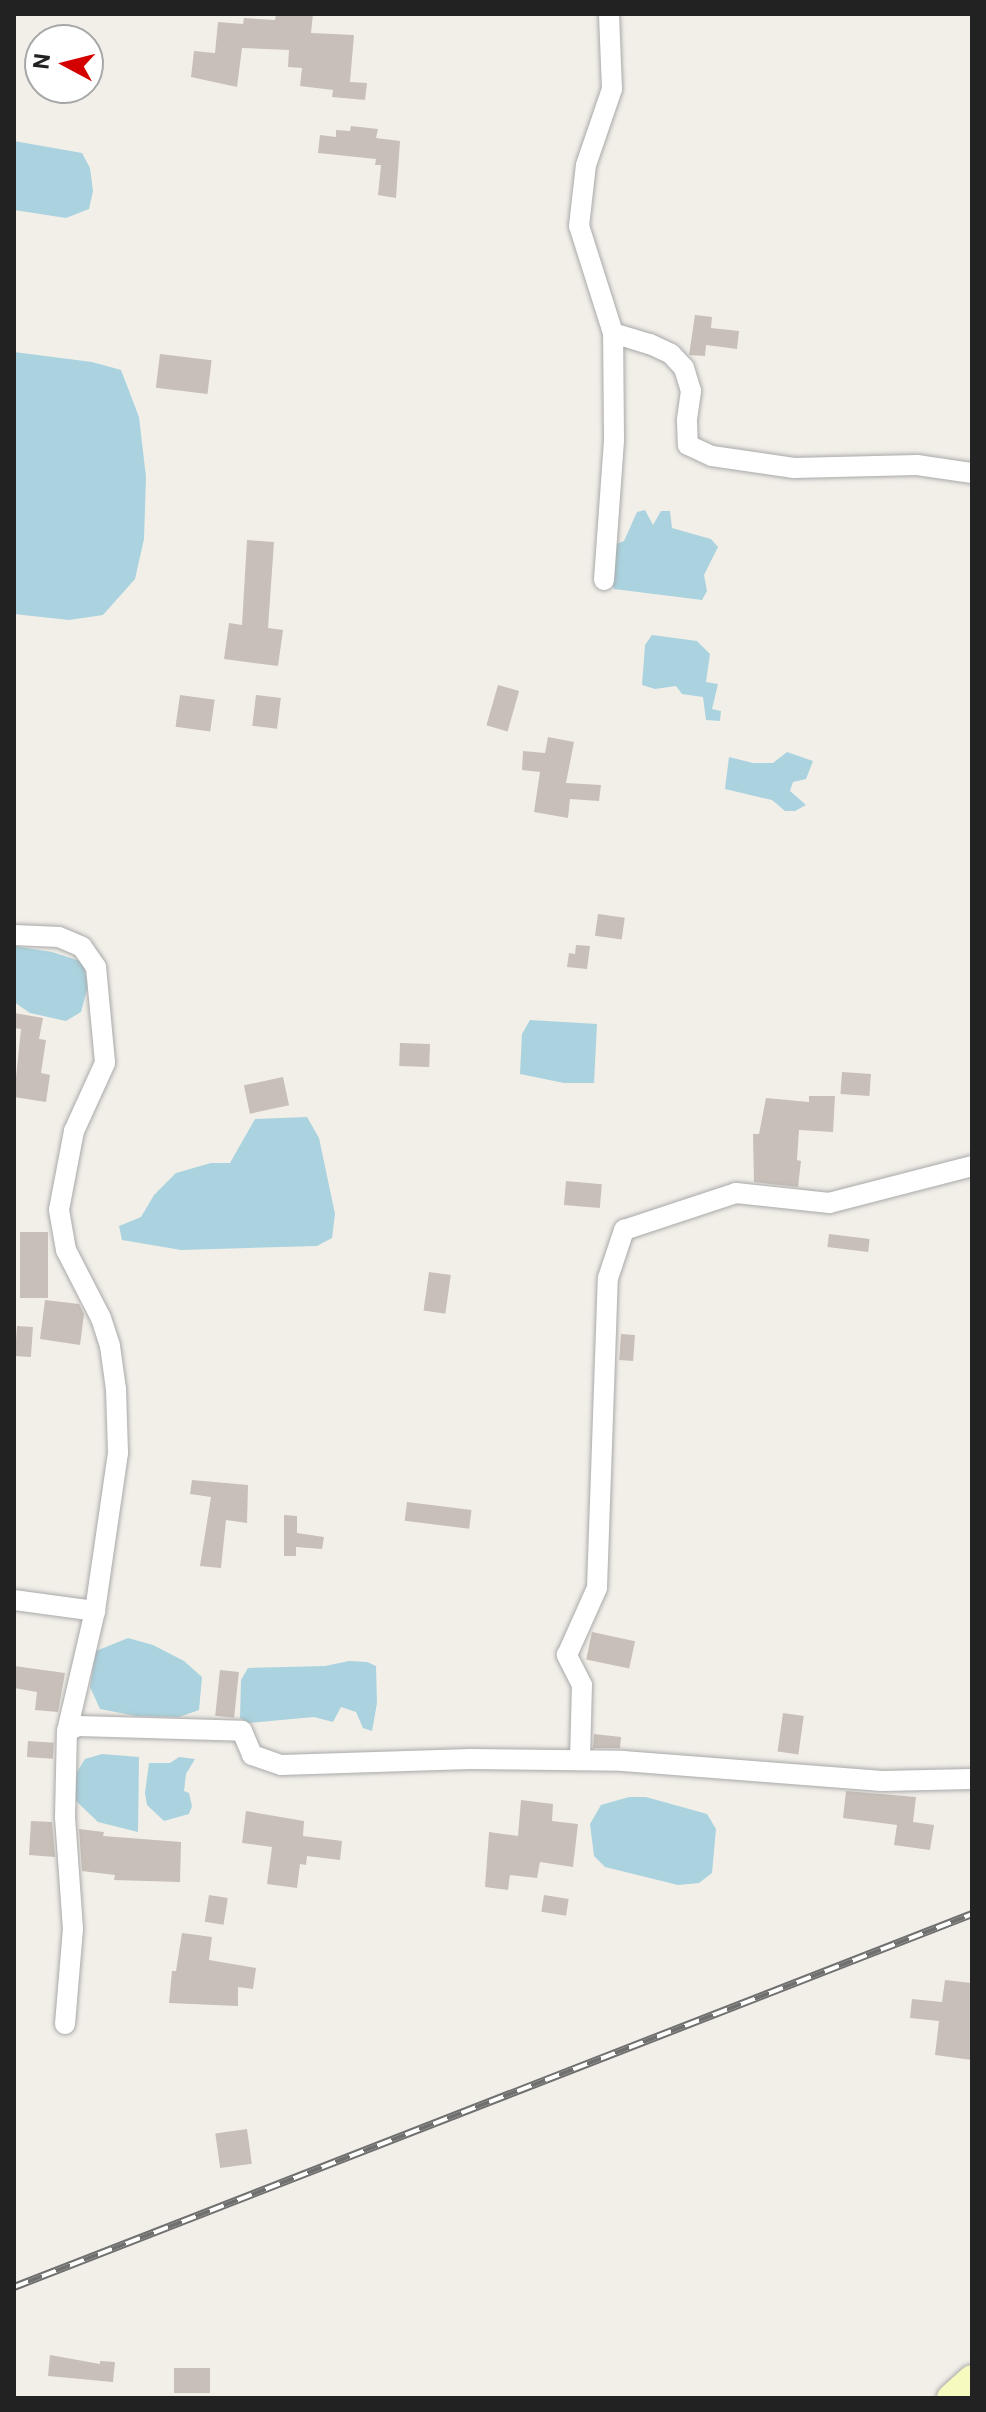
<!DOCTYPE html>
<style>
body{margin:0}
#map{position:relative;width:986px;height:2412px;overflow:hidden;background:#f2efe9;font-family:Roboto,sans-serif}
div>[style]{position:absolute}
.water>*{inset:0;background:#aad3df}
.building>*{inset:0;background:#c7bfb8;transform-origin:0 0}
.roads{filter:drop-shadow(0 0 2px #a9a9a9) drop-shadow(0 0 2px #a9a9a9)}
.minor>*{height:20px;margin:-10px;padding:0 10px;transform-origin:10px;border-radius:10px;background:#fff}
.secondary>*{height:28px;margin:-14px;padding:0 14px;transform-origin:14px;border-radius:14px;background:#f7fabf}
.rail>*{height:8px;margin-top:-4px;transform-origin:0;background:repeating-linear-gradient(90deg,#fff 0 15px,#707070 0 30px);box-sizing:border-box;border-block:2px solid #707070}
span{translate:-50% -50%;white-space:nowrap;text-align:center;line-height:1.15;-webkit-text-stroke:6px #fff;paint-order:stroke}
.frame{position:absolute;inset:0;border:16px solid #222;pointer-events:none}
.north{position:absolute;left:24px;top:24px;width:80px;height:80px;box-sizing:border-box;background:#fff;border:2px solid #a7a7a7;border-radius:50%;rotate:277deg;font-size:22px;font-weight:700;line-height:32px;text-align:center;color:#222}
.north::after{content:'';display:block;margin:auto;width:28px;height:36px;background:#d40000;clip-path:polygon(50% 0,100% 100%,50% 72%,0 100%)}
</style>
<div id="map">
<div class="water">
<i style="clip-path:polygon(14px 141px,82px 153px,90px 168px,93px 191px,89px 209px,66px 218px,14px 210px)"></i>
<i style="clip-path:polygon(14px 352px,92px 362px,121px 370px,139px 417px,146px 477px,144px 539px,135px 579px,103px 615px,69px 620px,14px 614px)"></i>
<i style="clip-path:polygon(645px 510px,653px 525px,661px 511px,670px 511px,672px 528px,711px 539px,718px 547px,704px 575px,707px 591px,702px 600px,614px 589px,611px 582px,614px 545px,624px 541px,637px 512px)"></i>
<i style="clip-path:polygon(652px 635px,697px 641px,710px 654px,706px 682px,718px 684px,712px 709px,721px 711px,720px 721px,706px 720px,703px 697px,682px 694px,676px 686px,655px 689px,642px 685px,645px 645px)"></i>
<i style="clip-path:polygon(787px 752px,813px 761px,806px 779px,793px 782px,790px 791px,806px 805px,795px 811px,785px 811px,772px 800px,725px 789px,729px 757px,753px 763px,773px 763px)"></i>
<i style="clip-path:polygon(14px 946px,52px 952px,83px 962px,88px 986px,81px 1012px,66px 1021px,30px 1013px,14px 1002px)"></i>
<i style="clip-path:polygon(530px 1020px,597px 1024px,594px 1083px,564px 1083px,520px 1074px,522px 1034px)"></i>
<i style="clip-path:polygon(307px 1117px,319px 1138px,335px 1214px,332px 1238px,317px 1246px,181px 1250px,122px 1240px,119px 1226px,141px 1217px,154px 1195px,176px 1173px,211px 1163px,230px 1163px,255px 1119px)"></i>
<i style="clip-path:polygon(128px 1638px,153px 1645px,184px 1661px,202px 1677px,199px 1710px,179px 1717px,136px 1716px,100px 1709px,90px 1687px,96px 1651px)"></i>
<i style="clip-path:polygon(349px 1661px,367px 1662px,376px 1666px,377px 1703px,372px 1731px,363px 1728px,356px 1712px,341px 1707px,333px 1722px,314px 1717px,249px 1723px,240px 1718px,241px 1680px,248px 1668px,325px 1666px)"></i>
<i style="clip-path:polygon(102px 1754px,139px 1757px,138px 1832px,98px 1822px,74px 1799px,77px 1772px,85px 1759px)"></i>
<i style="clip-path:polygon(179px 1757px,195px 1759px,186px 1774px,184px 1791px,189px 1793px,192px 1806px,189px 1814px,164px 1821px,147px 1805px,145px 1793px,149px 1763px,170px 1763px)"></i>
<i style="clip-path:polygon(629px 1797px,646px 1797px,707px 1814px,716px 1829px,712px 1873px,699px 1883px,678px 1885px,605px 1867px,594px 1856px,590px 1824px,601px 1805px)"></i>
</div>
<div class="building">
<i style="clip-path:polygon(276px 14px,313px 14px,311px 33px,354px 35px,350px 82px,367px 83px,365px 100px,332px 97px,333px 90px,300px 86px,302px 68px,288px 67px,289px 50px,242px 48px,237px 87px,191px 77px,194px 51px,215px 53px,218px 22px,243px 24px,244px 18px,275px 20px)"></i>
<i style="clip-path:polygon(351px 126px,378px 129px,376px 138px,400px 141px,396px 198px,378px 195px,381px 165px,375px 165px,376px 159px,318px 153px,320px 135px,336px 137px,336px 130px,350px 131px)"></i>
<i style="clip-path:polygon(695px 315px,712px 317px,711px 328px,739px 331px,737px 349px,706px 345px,705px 356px,689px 355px)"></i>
<i style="left:160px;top:354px;width:52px;height:34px;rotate:7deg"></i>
<i style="clip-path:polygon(247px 540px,274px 542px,268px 628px,283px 630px,278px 666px,224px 659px,229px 623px,242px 625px)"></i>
<i style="left:498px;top:685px;width:22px;height:42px;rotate:16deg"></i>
<i style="left:180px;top:695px;width:35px;height:32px;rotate:8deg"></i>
<i style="left:256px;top:695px;width:25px;height:31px;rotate:7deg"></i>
<i style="clip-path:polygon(548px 737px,574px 742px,566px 783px,601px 785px,599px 801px,570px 799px,568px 818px,534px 812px,540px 772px,522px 770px,523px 751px,545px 753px)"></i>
<i style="left:598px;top:914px;width:27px;height:22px;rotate:8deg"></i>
<i style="clip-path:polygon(576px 945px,590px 946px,587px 969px,567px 967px,569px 953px,575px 954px)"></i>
<i style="clip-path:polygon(14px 1013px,43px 1018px,39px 1039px,46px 1040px,41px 1073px,50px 1075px,46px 1102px,14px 1097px,21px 1029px,14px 1028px)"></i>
<i style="left:400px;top:1043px;width:30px;height:23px;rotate:2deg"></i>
<i style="left:842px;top:1072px;width:29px;height:22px;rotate:4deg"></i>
<i style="left:283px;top:1077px;width:29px;height:40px;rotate:78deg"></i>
<i style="clip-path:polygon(809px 1096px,835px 1096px,833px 1132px,799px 1130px,797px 1160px,801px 1161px,798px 1187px,754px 1182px,753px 1134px,759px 1134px,766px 1098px,809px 1102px)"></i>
<i style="left:566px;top:1181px;width:36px;height:24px;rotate:5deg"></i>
<i style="left:20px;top:1232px;width:28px;height:66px"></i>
<i style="left:829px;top:1234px;width:41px;height:13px;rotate:7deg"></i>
<i style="left:429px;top:1272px;width:22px;height:39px;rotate:8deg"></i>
<i style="clip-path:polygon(45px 1300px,79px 1304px,84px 1314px,80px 1345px,40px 1339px)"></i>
<i style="left:17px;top:1326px;width:16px;height:30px;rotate:4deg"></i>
<i style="left:621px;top:1334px;width:14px;height:26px;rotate:4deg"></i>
<i style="clip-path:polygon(192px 1480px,248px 1485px,247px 1523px,226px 1520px,221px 1568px,200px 1566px,211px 1497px,190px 1494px)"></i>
<i style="left:407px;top:1502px;width:65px;height:19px;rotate:7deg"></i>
<i style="clip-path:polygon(284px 1515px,297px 1516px,297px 1533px,324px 1537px,322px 1549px,296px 1547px,296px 1556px,284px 1556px)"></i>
<i style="left:592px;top:1632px;width:44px;height:28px;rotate:12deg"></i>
<i style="clip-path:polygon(14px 1666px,65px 1673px,58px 1712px,35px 1710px,37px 1692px,14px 1688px)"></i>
<i style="left:220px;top:1670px;width:19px;height:46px;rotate:6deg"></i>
<i style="left:783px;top:1713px;width:21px;height:39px;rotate:8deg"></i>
<i style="clip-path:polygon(594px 1734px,621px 1737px,620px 1748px,593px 1748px)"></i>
<i style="left:28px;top:1741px;width:26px;height:16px;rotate:4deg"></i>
<i style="clip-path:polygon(846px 1791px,916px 1797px,913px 1822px,934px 1825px,930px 1850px,894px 1845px,897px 1825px,843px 1818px)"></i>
<i style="clip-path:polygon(521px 1800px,553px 1804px,552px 1821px,578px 1824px,573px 1867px,540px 1862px,537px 1878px,510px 1875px,508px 1890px,485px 1887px,489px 1832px,518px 1836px)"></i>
<i style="clip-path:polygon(246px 1811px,304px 1821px,303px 1836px,342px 1841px,340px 1860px,307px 1856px,306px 1865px,300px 1864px,297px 1888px,267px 1884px,272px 1847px,242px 1843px)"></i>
<i style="clip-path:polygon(31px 1821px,52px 1822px,55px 1857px,29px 1855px)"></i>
<i style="clip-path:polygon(79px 1829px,104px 1832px,103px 1836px,181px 1842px,180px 1882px,114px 1880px,115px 1875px,82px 1871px)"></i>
<i style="left:209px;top:1895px;width:19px;height:27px;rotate:9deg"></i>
<i style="left:544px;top:1895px;width:25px;height:17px;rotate:9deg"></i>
<i style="clip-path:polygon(182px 1933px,212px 1937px,209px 1960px,256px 1968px,253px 1989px,238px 1987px,238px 2006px,169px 2003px,172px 1971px,176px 1971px)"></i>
<i style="clip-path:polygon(945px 1980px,972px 1983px,972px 2060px,935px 2055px,939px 2021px,910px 2018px,912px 1999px,942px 2002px)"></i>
<i style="left:247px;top:2129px;width:35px;height:32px;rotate:82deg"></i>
<i style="clip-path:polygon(50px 2355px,100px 2364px,100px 2361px,115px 2362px,113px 2382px,48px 2376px)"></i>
<i style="left:174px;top:2368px;width:36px;height:25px"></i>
</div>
<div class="roads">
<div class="minor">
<i style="left:613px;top:333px;width:39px;rotate:17deg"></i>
<i style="left:650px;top:344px;width:23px;rotate:25deg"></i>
<i style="left:671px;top:354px;width:19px;rotate:47deg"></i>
<i style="left:684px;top:368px;width:24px;rotate:73deg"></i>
<i style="left:691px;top:391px;width:30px;rotate:98deg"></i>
<i style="left:687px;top:421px;width:24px;rotate:88deg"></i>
<i style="left:688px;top:445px;width:26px;rotate:25deg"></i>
<i style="left:712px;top:456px;width:83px;rotate:8.3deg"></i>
<i style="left:794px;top:468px;width:123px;rotate:-1.4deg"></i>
<i style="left:917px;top:465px;width:56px;rotate:8.3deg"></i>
<i style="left:604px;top:580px;width:141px;rotate:-85.9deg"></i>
<i style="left:614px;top:439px;width:106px;rotate:-90.5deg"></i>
<i style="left:613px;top:333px;width:112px;rotate:-107.6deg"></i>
<i style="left:579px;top:226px;width:61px;rotate:-83.5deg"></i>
<i style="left:586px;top:165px;width:80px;rotate:-71.1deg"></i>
<i style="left:612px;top:89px;width:75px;rotate:-92.3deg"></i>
<i style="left:14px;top:935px;width:45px;rotate:2.5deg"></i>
<i style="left:59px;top:937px;width:25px;rotate:23deg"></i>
<i style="left:82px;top:947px;width:24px;rotate:55deg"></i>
<i style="left:96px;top:967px;width:96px;rotate:84.6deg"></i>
<i style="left:105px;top:1063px;width:75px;rotate:114.5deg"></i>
<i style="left:74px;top:1131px;width:80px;rotate:100.8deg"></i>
<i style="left:59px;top:1210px;width:41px;rotate:80.1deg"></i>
<i style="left:66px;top:1250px;width:76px;rotate:62.8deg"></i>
<i style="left:101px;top:1318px;width:29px;rotate:72deg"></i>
<i style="left:110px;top:1346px;width:43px;rotate:82.1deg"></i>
<i style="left:116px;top:1389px;width:64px;rotate:88.2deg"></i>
<i style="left:118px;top:1453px;width:160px;rotate:98.3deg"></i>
<i style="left:95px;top:1611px;width:123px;rotate:103.1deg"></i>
<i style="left:14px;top:1600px;width:82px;rotate:7.7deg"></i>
<i style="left:580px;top:1760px;width:75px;rotate:-88.5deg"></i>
<i style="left:582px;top:1685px;width:34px;rotate:-117deg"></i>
<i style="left:567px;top:1655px;width:73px;rotate:-65.9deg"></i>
<i style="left:597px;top:1588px;width:310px;rotate:-88deg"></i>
<i style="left:608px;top:1278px;width:51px;rotate:-71.6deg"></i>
<i style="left:624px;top:1230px;width:118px;rotate:-18.3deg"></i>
<i style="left:736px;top:1193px;width:94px;rotate:6.1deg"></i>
<i style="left:829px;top:1203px;width:148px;rotate:-14.5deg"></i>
<i style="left:65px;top:2024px;width:95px;rotate:-85.2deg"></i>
<i style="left:73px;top:1929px;width:112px;rotate:-94.1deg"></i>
<i style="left:65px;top:1817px;width:86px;rotate:-88.7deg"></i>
<i style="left:67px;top:1731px;width:12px;rotate:-24deg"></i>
<i style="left:78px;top:1726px;width:164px;rotate:1.7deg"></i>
<i style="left:242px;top:1731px;width:26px;rotate:67deg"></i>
<i style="left:252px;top:1755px;width:31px;rotate:19deg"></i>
<i style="left:281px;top:1765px;width:189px;rotate:-1.8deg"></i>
<i style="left:470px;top:1759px;width:153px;rotate:0.7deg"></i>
<i style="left:623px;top:1761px;width:260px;rotate:4.4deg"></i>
<i style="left:882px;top:1781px;width:90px;rotate:-1.3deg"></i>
</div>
<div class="secondary">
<i style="left:951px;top:2398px;width:28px;rotate:-42deg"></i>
</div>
</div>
<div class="rail">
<i style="left:14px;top:2287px;width:1028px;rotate:-21.27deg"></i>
</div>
<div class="frame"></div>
<div class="north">N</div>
</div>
